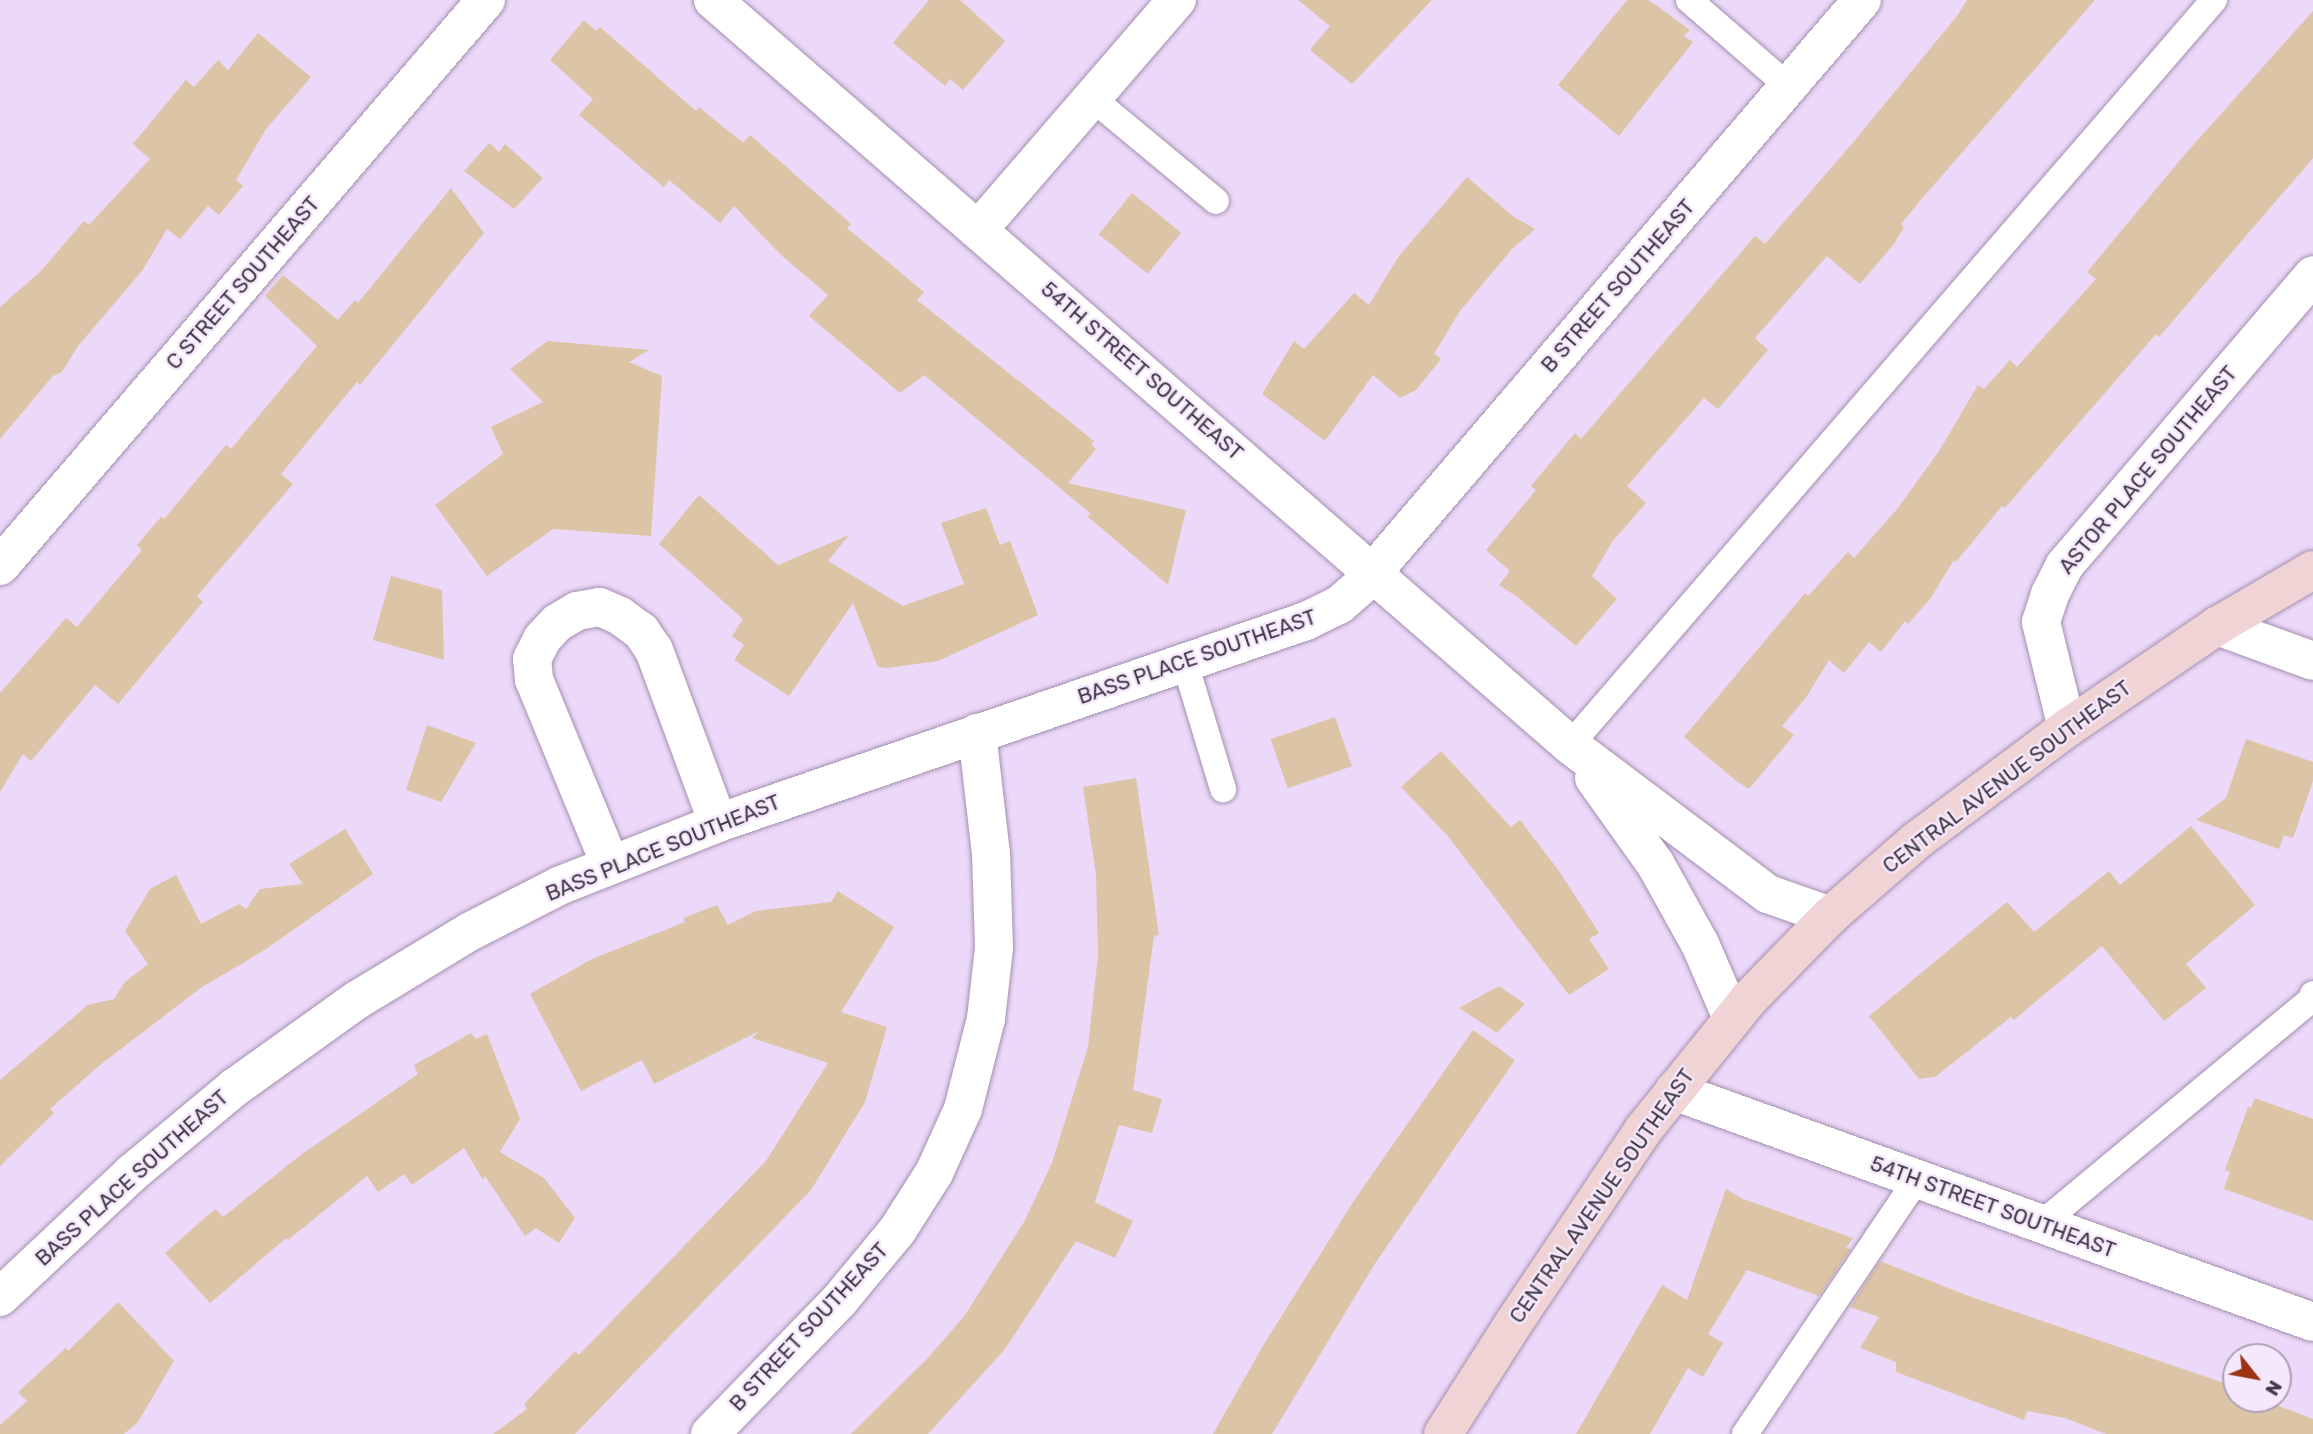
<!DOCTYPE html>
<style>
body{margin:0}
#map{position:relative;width:2313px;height:1434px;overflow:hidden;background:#ecd8f8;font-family:Rubik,sans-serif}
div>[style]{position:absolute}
.building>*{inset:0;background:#dcc5a6;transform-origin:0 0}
.roads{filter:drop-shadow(0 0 2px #a490af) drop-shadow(0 0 2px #a490af)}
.service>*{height:26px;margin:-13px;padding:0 13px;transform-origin:13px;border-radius:13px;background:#fff}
.minor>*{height:38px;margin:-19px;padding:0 19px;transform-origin:19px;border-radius:19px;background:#fff}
.secondary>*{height:38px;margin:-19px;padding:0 19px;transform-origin:19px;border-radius:19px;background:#efd3d5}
span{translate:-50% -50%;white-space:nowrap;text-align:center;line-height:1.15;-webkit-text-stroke:5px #f5e8fc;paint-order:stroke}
.street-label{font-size:21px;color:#403845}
.north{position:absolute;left:2222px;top:1343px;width:70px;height:70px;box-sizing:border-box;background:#f5e8fc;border:2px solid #ada2b3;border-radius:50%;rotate:121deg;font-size:19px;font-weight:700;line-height:28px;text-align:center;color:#403845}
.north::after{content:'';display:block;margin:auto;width:24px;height:32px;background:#9a3310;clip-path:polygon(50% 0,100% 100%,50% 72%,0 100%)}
</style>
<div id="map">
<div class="building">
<i style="clip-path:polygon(929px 0,960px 0,1005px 41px,963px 90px,950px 79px,945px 86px,893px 43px)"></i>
<i style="clip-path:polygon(1298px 0,1432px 0,1352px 84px,1310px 50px,1330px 26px)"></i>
<i style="clip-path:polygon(1627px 0,1648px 0,1653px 3px,1690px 30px,1684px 36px,1693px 42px,1619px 136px,1558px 85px)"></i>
<i style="clip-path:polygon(1967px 0,2095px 0,1925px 195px,1901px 224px,1904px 227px,1894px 244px,1860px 284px,1827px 256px,1755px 338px,1768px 350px,1718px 409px,1704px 398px,1627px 486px,1646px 503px,1612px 542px,1592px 576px,1617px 599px,1576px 646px,1516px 596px,1499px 585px,1510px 571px,1486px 550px,1536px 490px,1531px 486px,1575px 433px,1581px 439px,1755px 236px,1765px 244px,1851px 145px,1957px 16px)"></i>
<i style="clip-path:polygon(2313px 11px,2313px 158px,2159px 337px,2156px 334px,2005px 508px,2002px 506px,1956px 562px,1954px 560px,1930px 599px,1908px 624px,1905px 621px,1881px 652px,1869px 642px,1844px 673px,1829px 660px,1807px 696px,1782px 726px,1794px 735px,1749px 789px,1735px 780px,1684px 737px,1805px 593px,1808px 596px,1848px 552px,1854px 558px,1898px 508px,1939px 451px,1978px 385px,1984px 389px,2010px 360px,2017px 367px,2096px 279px,2087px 272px,2186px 153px)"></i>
<i style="clip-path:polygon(584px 20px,596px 31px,600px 27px,696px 111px,699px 107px,743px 143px,750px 135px,851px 224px,847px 228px,924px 292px,917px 300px,1094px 441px,1091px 444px,1096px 449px,1068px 483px,1186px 510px,1168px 585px,1087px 516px,1091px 514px,924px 375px,900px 393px,809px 316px,828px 295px,781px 255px,734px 206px,720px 223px,669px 180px,664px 187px,579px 115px,593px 99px,550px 60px)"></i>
<i style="clip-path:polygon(258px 33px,311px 77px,266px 129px,236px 180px,243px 186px,219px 215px,208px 206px,180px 239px,167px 229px,142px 271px,78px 346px,62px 372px,53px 376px,0 439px,0 307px,40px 272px,84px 221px,89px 225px,150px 159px,133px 144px,186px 80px,194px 87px,218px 60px,228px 70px)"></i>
<i style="clip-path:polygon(489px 143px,499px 152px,505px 144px,543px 178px,514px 209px,464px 171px)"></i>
<i style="clip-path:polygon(1467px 177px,1514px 217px,1535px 229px,1512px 249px,1460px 311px,1434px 354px,1441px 359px,1416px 390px,1400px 398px,1373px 375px,1325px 441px,1262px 394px,1294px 341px,1304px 349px,1354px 293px,1369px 305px,1399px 256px)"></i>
<i style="clip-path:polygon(451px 188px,484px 233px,360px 385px,357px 382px,281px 474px,293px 484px,197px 596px,203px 602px,118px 704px,95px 685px,31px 761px,23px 754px,0 792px,0 693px,66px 618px,77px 627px,142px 550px,137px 545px,161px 517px,164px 519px,226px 445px,231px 449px,317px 346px,265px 296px,283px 275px,338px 320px,355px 300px,358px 303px)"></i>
<i style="left:1132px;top:193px;width:63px;height:53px;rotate:39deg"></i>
<i style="clip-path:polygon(548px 341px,649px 350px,629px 362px,662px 376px,651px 536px,553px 529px,487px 576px,435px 505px,503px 454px,491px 427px,543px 402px,510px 369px)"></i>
<i style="clip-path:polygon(699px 495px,778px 565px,849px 535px,828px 561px,903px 606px,964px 584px,941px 523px,986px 508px,1000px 545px,1010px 541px,1038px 615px,938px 661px,888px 668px,878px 667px,853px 603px,789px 696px,734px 660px,744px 645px,732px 636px,743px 619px,659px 544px)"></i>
<i style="clip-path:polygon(391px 576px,442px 590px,444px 660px,373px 640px)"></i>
<i style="left:1335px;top:717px;width:52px;height:68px;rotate:71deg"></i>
<i style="clip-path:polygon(427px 725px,476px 743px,441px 802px,406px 790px)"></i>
<i style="clip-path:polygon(2246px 739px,2313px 762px,2313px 781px,2293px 838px,2284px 835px,2279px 849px,2196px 820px,2226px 798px)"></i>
<i style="clip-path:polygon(1441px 751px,1511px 827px,1520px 820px,1559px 871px,1599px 933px,1589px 939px,1609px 969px,1569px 995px,1447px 835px,1401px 787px)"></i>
<i style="clip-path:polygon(1136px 778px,1159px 935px,1154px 936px,1133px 1090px,1162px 1099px,1152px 1133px,1119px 1125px,1095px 1202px,1133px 1221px,1115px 1258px,1076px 1241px,1005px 1349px,928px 1434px,851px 1434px,927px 1359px,965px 1315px,1024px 1222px,1052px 1163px,1088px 1047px,1098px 955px,1096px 875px,1083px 787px)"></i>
<i style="clip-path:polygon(2191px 826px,2255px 905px,2186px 964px,2206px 988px,2164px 1021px,2102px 946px,2014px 1020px,2011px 1017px,1935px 1077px,1919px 1079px,1869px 1016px,2007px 902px,2034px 932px,2109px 871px,2120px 885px)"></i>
<i style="clip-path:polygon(345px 829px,373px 874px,263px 951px,202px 987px,100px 1065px,50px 1109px,54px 1113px,0 1166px,0 1080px,88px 1005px,114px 999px,125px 982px,148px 964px,125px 931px,150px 889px,176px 875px,201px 924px,239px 904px,246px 909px,260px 889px,303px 884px,289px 864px)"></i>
<i style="clip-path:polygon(838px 891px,894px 927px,841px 1012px,887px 1027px,865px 1102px,811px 1190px,575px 1434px,493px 1434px,527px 1409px,524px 1404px,575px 1351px,579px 1355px,766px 1161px,828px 1063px,752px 1038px,759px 1031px,654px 1084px,642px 1060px,581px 1091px,530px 994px,592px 959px,685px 922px,683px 918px,717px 905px,728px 925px,756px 911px,831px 902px)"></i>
<i style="clip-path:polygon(1499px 986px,1525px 1004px,1497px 1033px,1459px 1008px)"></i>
<i style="clip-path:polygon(1473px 1030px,1515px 1060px,1376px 1262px,1272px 1434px,1213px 1434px,1264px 1344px,1355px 1199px)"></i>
<i style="clip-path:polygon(471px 1033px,476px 1039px,487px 1034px,520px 1119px,500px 1152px,544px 1178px,575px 1218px,559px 1243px,536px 1228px,525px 1236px,485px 1176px,483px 1180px,464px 1148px,412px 1185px,404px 1174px,378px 1192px,367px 1176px,288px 1240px,286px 1238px,210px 1303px,165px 1253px,215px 1209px,223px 1217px,302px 1154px,418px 1074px,414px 1065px)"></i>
<i style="clip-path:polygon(2255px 1098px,2313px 1119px,2313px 1221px,2224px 1189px,2230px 1172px,2225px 1170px,2248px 1107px,2251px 1108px)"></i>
<i style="clip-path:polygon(1726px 1189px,1743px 1199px,1853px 1238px,1846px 1248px,1851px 1249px,1819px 1296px,1747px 1270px,1708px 1334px,1723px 1343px,1703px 1377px,1688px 1368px,1650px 1434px,1576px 1434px,1662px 1285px,1687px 1300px)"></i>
<i style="clip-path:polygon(1880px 1261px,1966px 1295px,2236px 1387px,2236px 1399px,2261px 1399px,2313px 1419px,2313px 1434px,2106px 1434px,2065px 1418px,2027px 1411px,2024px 1420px,1896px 1372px,1896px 1362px,1860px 1348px,1879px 1317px,1850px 1307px)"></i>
<i style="clip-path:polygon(118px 1302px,174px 1361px,138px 1422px,124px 1434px,0 1434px,0 1425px,27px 1401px,18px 1392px,66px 1348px,68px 1351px)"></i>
</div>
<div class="roads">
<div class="service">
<i style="left:1689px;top:0;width:131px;rotate:41deg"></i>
<i style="left:1092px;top:98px;width:161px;rotate:39.7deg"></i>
<i style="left:1185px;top:663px;width:132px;rotate:73.2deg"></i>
<i style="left:1570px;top:745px;width:985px;rotate:-49.16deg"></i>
<i style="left:2041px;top:1224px;width:351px;rotate:-39.7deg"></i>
<i style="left:2311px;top:1000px;width:6px;rotate:-72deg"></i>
<i style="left:1745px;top:1434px;width:308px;rotate:-56deg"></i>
</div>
<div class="minor">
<i style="left:713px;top:0;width:1136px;rotate:41deg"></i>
<i style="left:1570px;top:745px;width:248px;rotate:37deg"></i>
<i style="left:1768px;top:894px;width:66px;rotate:19.5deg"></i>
<i style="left:979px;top:229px;width:303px;rotate:-49.2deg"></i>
<i style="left:0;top:566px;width:746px;rotate:-49.35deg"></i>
<i style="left:2217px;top:626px;width:102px;rotate:20deg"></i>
<i style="left:2067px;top:728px;width:109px;rotate:-103.8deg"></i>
<i style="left:2041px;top:622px;width:29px;rotate:-72deg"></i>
<i style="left:2050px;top:594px;width:31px;rotate:-63deg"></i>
<i style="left:2064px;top:566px;width:383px;rotate:-49.4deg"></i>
<i style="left:1594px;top:778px;width:107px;rotate:54.5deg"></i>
<i style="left:1656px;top:865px;width:90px;rotate:60.9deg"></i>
<i style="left:1700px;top:944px;width:81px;rotate:66.6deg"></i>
<i style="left:610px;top:864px;width:199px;rotate:-112.4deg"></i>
<i style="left:534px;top:680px;width:21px;rotate:-95deg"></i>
<i style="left:532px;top:659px;width:22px;rotate:-63deg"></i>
<i style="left:542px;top:639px;width:22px;rotate:-47deg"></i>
<i style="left:557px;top:623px;width:23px;rotate:-31deg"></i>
<i style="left:577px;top:611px;width:23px;rotate:-10deg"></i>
<i style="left:600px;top:607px;width:22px;rotate:24deg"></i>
<i style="left:620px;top:616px;width:26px;rotate:36deg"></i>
<i style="left:641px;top:631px;width:23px;rotate:56deg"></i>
<i style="left:654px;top:650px;width:184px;rotate:69.7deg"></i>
<i style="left:1674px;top:1091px;width:679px;rotate:19.88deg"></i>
<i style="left:0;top:1297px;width:181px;rotate:-43.2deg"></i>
<i style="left:132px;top:1173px;width:133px;rotate:-39.8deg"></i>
<i style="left:234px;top:1088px;width:151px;rotate:-35.6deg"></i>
<i style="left:357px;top:1000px;width:133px;rotate:-31.2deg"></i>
<i style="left:471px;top:931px;width:101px;rotate:-27.1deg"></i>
<i style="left:561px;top:885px;width:169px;rotate:-21.5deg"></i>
<i style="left:718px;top:823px;width:622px;rotate:-18.96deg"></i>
<i style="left:1306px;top:621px;width:37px;rotate:-26deg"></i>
<i style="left:1339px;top:605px;width:32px;rotate:-41deg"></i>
<i style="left:1363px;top:584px;width:768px;rotate:-49.49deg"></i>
<i style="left:710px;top:1434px;width:185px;rotate:-45.9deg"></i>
<i style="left:839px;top:1301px;width:91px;rotate:-50.4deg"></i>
<i style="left:897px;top:1231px;width:69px;rotate:-57.5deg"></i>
<i style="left:934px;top:1173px;width:70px;rotate:-65.6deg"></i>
<i style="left:963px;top:1109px;width:93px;rotate:-75.7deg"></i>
<i style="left:986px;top:1019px;width:71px;rotate:-83.6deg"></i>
<i style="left:994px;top:948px;width:94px;rotate:-91.8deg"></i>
<i style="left:991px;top:854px;width:122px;rotate:-96.6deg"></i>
</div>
<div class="secondary">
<i style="left:1443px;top:1434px;width:130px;rotate:-57.5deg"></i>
<i style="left:1513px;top:1324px;width:235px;rotate:-56.1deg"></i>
<i style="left:1644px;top:1129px;width:167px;rotate:-51.1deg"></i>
<i style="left:1749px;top:999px;width:116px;rotate:-45.7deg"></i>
<i style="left:1830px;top:916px;width:114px;rotate:-41.1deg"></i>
<i style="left:1916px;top:841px;width:189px;rotate:-36.8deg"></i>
<i style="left:2067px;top:728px;width:181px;rotate:-34.2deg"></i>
<i style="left:2217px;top:626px;width:111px;rotate:-30.3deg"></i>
</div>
</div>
<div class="street-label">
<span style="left:243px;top:283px;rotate:-49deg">C STREET SOUTHEAST</span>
<span style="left:1618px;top:286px;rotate:-49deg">B STREET SOUTHEAST</span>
<span style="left:1142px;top:371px;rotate:41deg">54TH STREET SOUTHEAST</span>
<span style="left:2148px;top:470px;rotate:-50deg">ASTOR PLACE SOUTHEAST</span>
<span style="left:1197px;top:657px;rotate:-19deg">BASS PLACE SOUTHEAST</span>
<span style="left:2007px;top:777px;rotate:-37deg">CENTRAL AVENUE SOUTHEAST</span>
<span style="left:663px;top:848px;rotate:-22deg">BASS PLACE SOUTHEAST</span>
<span style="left:132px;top:1178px;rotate:-42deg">BASS PLACE SOUTHEAST</span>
<span style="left:1602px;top:1196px;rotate:-55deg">CENTRAL AVENUE SOUTHEAST</span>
<span style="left:1993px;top:1207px;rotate:20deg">54TH STREET SOUTHEAST</span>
<span style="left:809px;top:1327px;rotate:-47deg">B STREET SOUTHEAST</span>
</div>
<div class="north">N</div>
</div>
